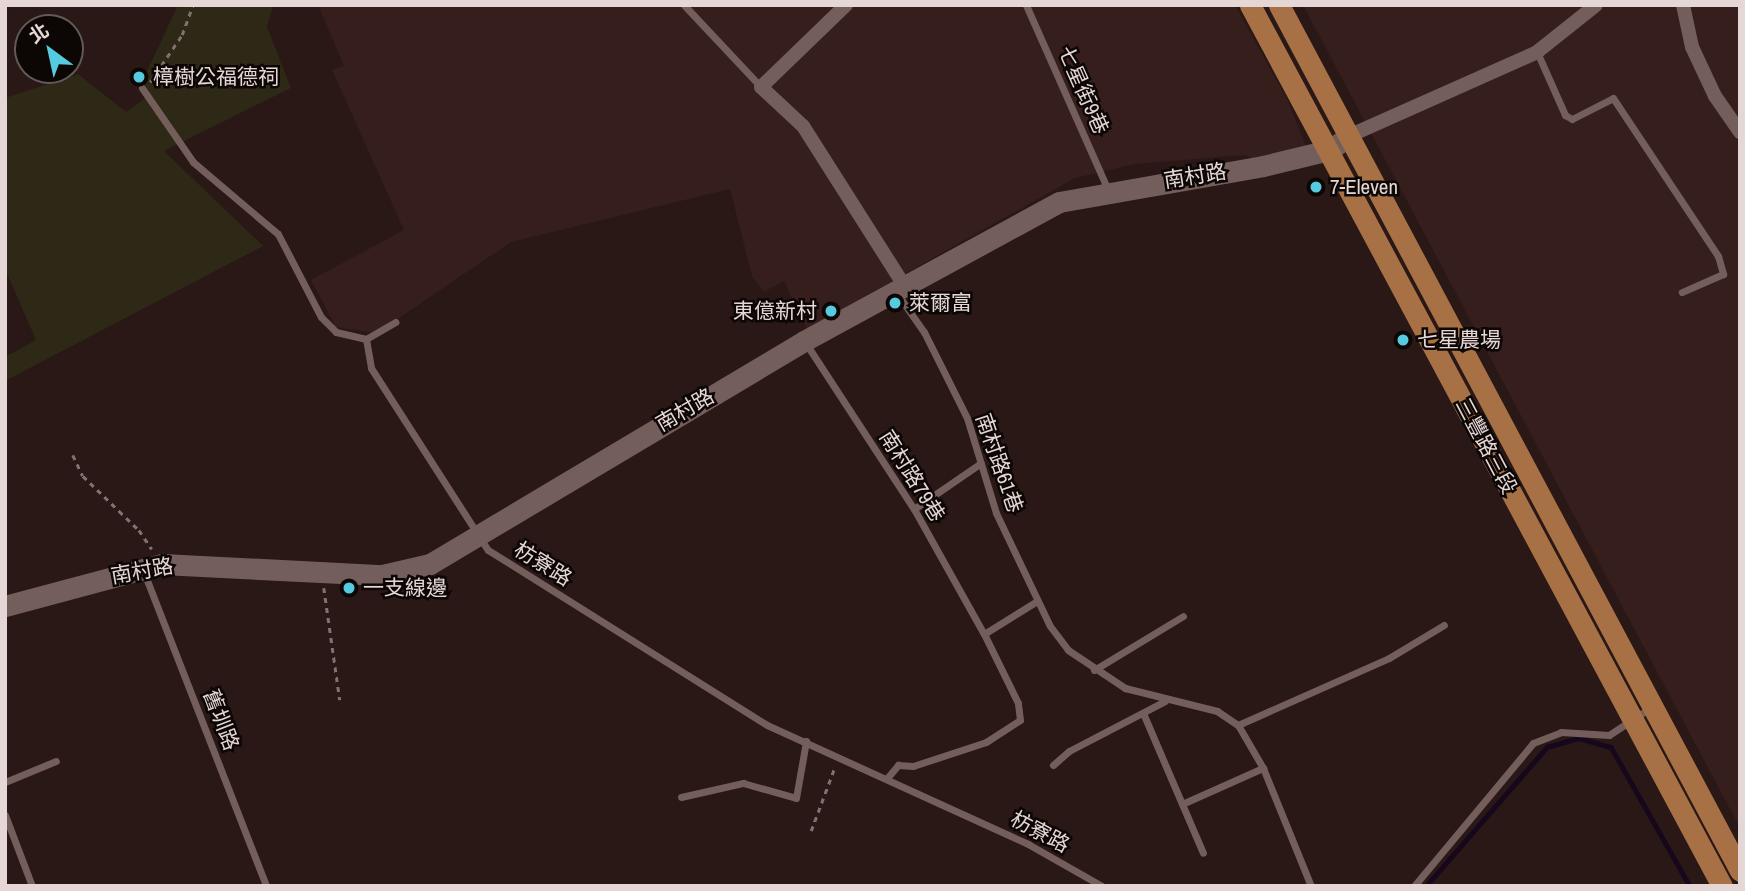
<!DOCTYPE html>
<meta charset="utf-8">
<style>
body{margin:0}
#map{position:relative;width:1745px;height:891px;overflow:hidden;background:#291816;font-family:"Archivo Narrow","Noto Sans TC",sans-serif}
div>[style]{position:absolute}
.built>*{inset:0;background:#361e1c}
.green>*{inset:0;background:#2d2916}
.stream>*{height:4.5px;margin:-2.25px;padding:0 2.25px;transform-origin:2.25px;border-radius:2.25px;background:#17071c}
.path>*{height:2.5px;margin-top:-1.25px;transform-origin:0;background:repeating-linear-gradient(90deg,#817170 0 5px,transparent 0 10px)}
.lane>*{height:7px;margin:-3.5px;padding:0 3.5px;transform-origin:3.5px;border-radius:3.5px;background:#735e5b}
.street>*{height:14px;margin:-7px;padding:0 7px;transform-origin:7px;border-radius:7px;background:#735e5b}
.secondary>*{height:21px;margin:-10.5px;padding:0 10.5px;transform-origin:10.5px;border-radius:10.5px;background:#735e5b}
.primary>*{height:21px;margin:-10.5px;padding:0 10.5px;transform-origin:10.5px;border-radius:10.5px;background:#a77145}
.dots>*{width:19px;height:19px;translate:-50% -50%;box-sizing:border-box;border:4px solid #0c0605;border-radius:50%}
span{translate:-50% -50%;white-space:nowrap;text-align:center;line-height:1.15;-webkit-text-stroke:5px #0c0605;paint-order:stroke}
.poi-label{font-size:21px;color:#e4d7d6}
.left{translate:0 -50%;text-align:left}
.right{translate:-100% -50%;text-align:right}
.street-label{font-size:21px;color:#e4d7d6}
.frame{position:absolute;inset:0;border:7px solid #e4d7d6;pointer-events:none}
.north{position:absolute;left:14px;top:14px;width:70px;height:70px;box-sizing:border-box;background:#0c0605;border:2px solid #625a59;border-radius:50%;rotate:327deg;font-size:19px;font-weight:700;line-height:28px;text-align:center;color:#e4d7d6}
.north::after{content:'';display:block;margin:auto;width:24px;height:32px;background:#55cae0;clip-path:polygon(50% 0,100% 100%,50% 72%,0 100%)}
</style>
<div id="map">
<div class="built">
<i style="clip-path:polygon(318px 5px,1235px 5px,1288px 101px,1309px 154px,1273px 167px,1245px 155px,1135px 164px,1075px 178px,807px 329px,784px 281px,764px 292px,752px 276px,730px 189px,511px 242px,377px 333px,336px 327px,311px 280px,404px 230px,332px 70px,344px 66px)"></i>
<i style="clip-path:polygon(1303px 5px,1740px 5px,1740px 828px)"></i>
</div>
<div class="green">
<i style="clip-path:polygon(178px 5px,273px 5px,267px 27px,291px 88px,164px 151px,263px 246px,5px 381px,5px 357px,36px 340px,5px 269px,5px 98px,78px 74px,126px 112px,147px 97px,142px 82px)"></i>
</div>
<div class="stream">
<i style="left:1426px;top:886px;width:184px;rotate:-49deg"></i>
<i style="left:1547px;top:747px;width:33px;rotate:-16deg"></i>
<i style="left:1579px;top:738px;width:33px;rotate:16deg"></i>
<i style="left:1611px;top:747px;width:160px;rotate:60.4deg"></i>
</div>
<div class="path">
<i style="left:150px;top:82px;width:57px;rotate:-55.8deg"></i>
<i style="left:182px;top:35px;width:32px;rotate:-70deg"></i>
<i style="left:73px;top:455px;width:23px;rotate:65deg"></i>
<i style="left:83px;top:476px;width:78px;rotate:44deg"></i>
<i style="left:139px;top:530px;width:23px;rotate:56deg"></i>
<i style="left:324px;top:588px;width:113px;rotate:81.9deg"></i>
<i style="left:811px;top:831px;width:66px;rotate:-69.6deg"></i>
</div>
<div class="lane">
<i style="left:684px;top:5px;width:112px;rotate:46.8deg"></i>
<i style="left:1026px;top:5px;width:202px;rotate:66.1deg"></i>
<i style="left:1537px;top:52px;width:69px;rotate:66deg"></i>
<i style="left:1565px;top:115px;width:8px;rotate:30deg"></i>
<i style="left:1572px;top:119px;width:46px;rotate:-27.1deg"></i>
<i style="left:1613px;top:98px;width:190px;rotate:56.4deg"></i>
<i style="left:1718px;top:256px;width:19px;rotate:74deg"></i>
<i style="left:1723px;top:274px;width:45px;rotate:156.3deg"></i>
<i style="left:142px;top:88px;width:90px;rotate:55.4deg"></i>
<i style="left:193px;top:162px;width:111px;rotate:40.3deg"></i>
<i style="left:278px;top:234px;width:93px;rotate:62.6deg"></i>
<i style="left:321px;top:317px;width:21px;rotate:45deg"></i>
<i style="left:336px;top:332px;width:31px;rotate:13deg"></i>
<i style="left:366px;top:339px;width:29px;rotate:80deg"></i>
<i style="left:371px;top:368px;width:216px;rotate:57.3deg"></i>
<i style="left:488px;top:550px;width:329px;rotate:32.1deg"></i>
<i style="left:767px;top:725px;width:287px;rotate:24.5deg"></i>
<i style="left:1028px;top:844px;width:85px;rotate:29.6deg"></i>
<i style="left:896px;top:292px;width:49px;rotate:55deg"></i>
<i style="left:924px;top:332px;width:96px;rotate:63.4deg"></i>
<i style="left:967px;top:418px;width:99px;rotate:73deg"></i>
<i style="left:996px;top:513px;width:125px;rotate:64.5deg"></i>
<i style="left:1050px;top:626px;width:30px;rotate:53deg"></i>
<i style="left:1068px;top:650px;width:69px;rotate:33.7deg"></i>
<i style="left:1125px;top:688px;width:95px;rotate:14deg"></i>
<i style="left:1217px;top:711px;width:25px;rotate:34deg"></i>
<i style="left:1238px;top:725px;width:50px;rotate:59.8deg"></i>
<i style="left:1263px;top:768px;width:127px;rotate:67.9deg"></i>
<i style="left:366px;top:339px;width:34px;rotate:-30deg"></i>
<i style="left:805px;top:342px;width:199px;rotate:56.9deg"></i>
<i style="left:914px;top:509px;width:143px;rotate:60.8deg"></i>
<i style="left:914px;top:509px;width:81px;rotate:-34.5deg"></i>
<i style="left:143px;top:570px;width:339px;rotate:68.7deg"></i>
<i style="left:1094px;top:670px;width:104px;rotate:-31.2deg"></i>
<i style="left:1143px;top:713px;width:152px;rotate:66.8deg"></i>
<i style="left:1238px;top:725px;width:165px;rotate:-23.9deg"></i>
<i style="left:1389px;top:658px;width:64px;rotate:-31deg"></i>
<i style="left:1053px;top:765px;width:21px;rotate:-41deg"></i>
<i style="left:1069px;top:751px;width:108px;rotate:-27.5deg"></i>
<i style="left:888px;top:777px;width:16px;rotate:-50deg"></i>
<i style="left:898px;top:765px;width:15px;rotate:4deg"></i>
<i style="left:913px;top:766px;width:77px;rotate:-18.2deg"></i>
<i style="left:986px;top:742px;width:40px;rotate:-32.9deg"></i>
<i style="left:1020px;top:720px;width:17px;rotate:-97deg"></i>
<i style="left:1018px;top:703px;width:77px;rotate:-116.2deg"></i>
<i style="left:984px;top:634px;width:62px;rotate:-31.9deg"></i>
<i style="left:5px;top:782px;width:55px;rotate:-22.4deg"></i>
<i style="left:681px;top:797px;width:64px;rotate:-12.7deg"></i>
<i style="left:743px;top:783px;width:55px;rotate:15.8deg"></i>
<i style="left:796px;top:798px;width:58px;rotate:-80deg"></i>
<i style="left:1182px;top:804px;width:89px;rotate:-24deg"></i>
<i style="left:5px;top:815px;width:76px;rotate:69.2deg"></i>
<i style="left:1414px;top:886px;width:186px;rotate:-50.2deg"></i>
<i style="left:1533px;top:743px;width:30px;rotate:-21deg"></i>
<i style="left:1561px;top:732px;width:48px;rotate:3.6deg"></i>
<i style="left:1609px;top:735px;width:49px;rotate:-33.4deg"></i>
</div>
<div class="street">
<i style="left:846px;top:5px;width:118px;rotate:136deg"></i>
<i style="left:761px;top:87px;width:57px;rotate:42.9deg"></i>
<i style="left:803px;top:126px;width:188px;rotate:57.6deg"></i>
<i style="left:1683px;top:5px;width:43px;rotate:77.9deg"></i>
<i style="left:1692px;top:47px;width:54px;rotate:64.9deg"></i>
<i style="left:1715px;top:96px;width:44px;rotate:55.2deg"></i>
<i style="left:1351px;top:135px;width:204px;rotate:-24deg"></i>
<i style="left:1537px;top:52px;width:75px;rotate:-38.5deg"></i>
</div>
<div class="secondary">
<i style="left:5px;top:606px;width:163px;rotate:-15deg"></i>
<i style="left:162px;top:564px;width:220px;rotate:2.9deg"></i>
<i style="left:382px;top:575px;width:49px;rotate:-12.9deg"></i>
<i style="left:430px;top:564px;width:435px;rotate:-30.8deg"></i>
<i style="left:804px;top:341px;width:290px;rotate:-28.6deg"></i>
<i style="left:1059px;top:202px;width:207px;rotate:-10deg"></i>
<i style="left:1263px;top:166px;width:68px;rotate:-13.6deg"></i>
<i style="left:1329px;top:150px;width:27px;rotate:-34deg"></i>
</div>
<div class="primary">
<i style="left:1250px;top:5px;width:999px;rotate:61.82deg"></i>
<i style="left:1279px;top:5px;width:981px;rotate:61.97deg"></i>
</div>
<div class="dots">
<i style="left:139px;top:77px;background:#55cae0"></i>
<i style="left:1316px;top:187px;background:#55cae0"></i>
<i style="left:895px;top:303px;background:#55cae0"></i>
<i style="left:831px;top:311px;background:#55cae0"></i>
<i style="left:1403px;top:340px;background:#55cae0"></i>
<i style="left:349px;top:588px;background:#55cae0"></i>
</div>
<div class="poi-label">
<span class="left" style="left:153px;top:77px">樟樹公福德祠</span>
<span class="left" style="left:1330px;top:187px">7-Eleven</span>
<span class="left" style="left:909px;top:303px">萊爾富</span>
<span class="right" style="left:817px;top:311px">東億新村</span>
<span class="left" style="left:1417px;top:340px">七星農場</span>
<span class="left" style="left:363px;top:588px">一支線邊</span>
</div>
<div class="street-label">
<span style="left:1083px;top:90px;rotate:66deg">七星街9巷</span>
<span style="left:1195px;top:176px;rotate:-9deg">南村路</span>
<span style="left:685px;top:410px;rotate:-30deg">南村路</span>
<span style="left:1486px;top:446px;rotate:62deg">三豐路三段</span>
<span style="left:999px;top:463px;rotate:71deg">南村路61巷</span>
<span style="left:912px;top:476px;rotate:58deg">南村路79巷</span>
<span style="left:543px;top:564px;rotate:32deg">枋寮路</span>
<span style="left:142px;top:571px;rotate:-10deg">南村路</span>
<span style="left:221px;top:720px;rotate:69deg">舊圳路</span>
<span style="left:1040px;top:832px;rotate:28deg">枋寮路</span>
</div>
<div class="frame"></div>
<div class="north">北</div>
</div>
